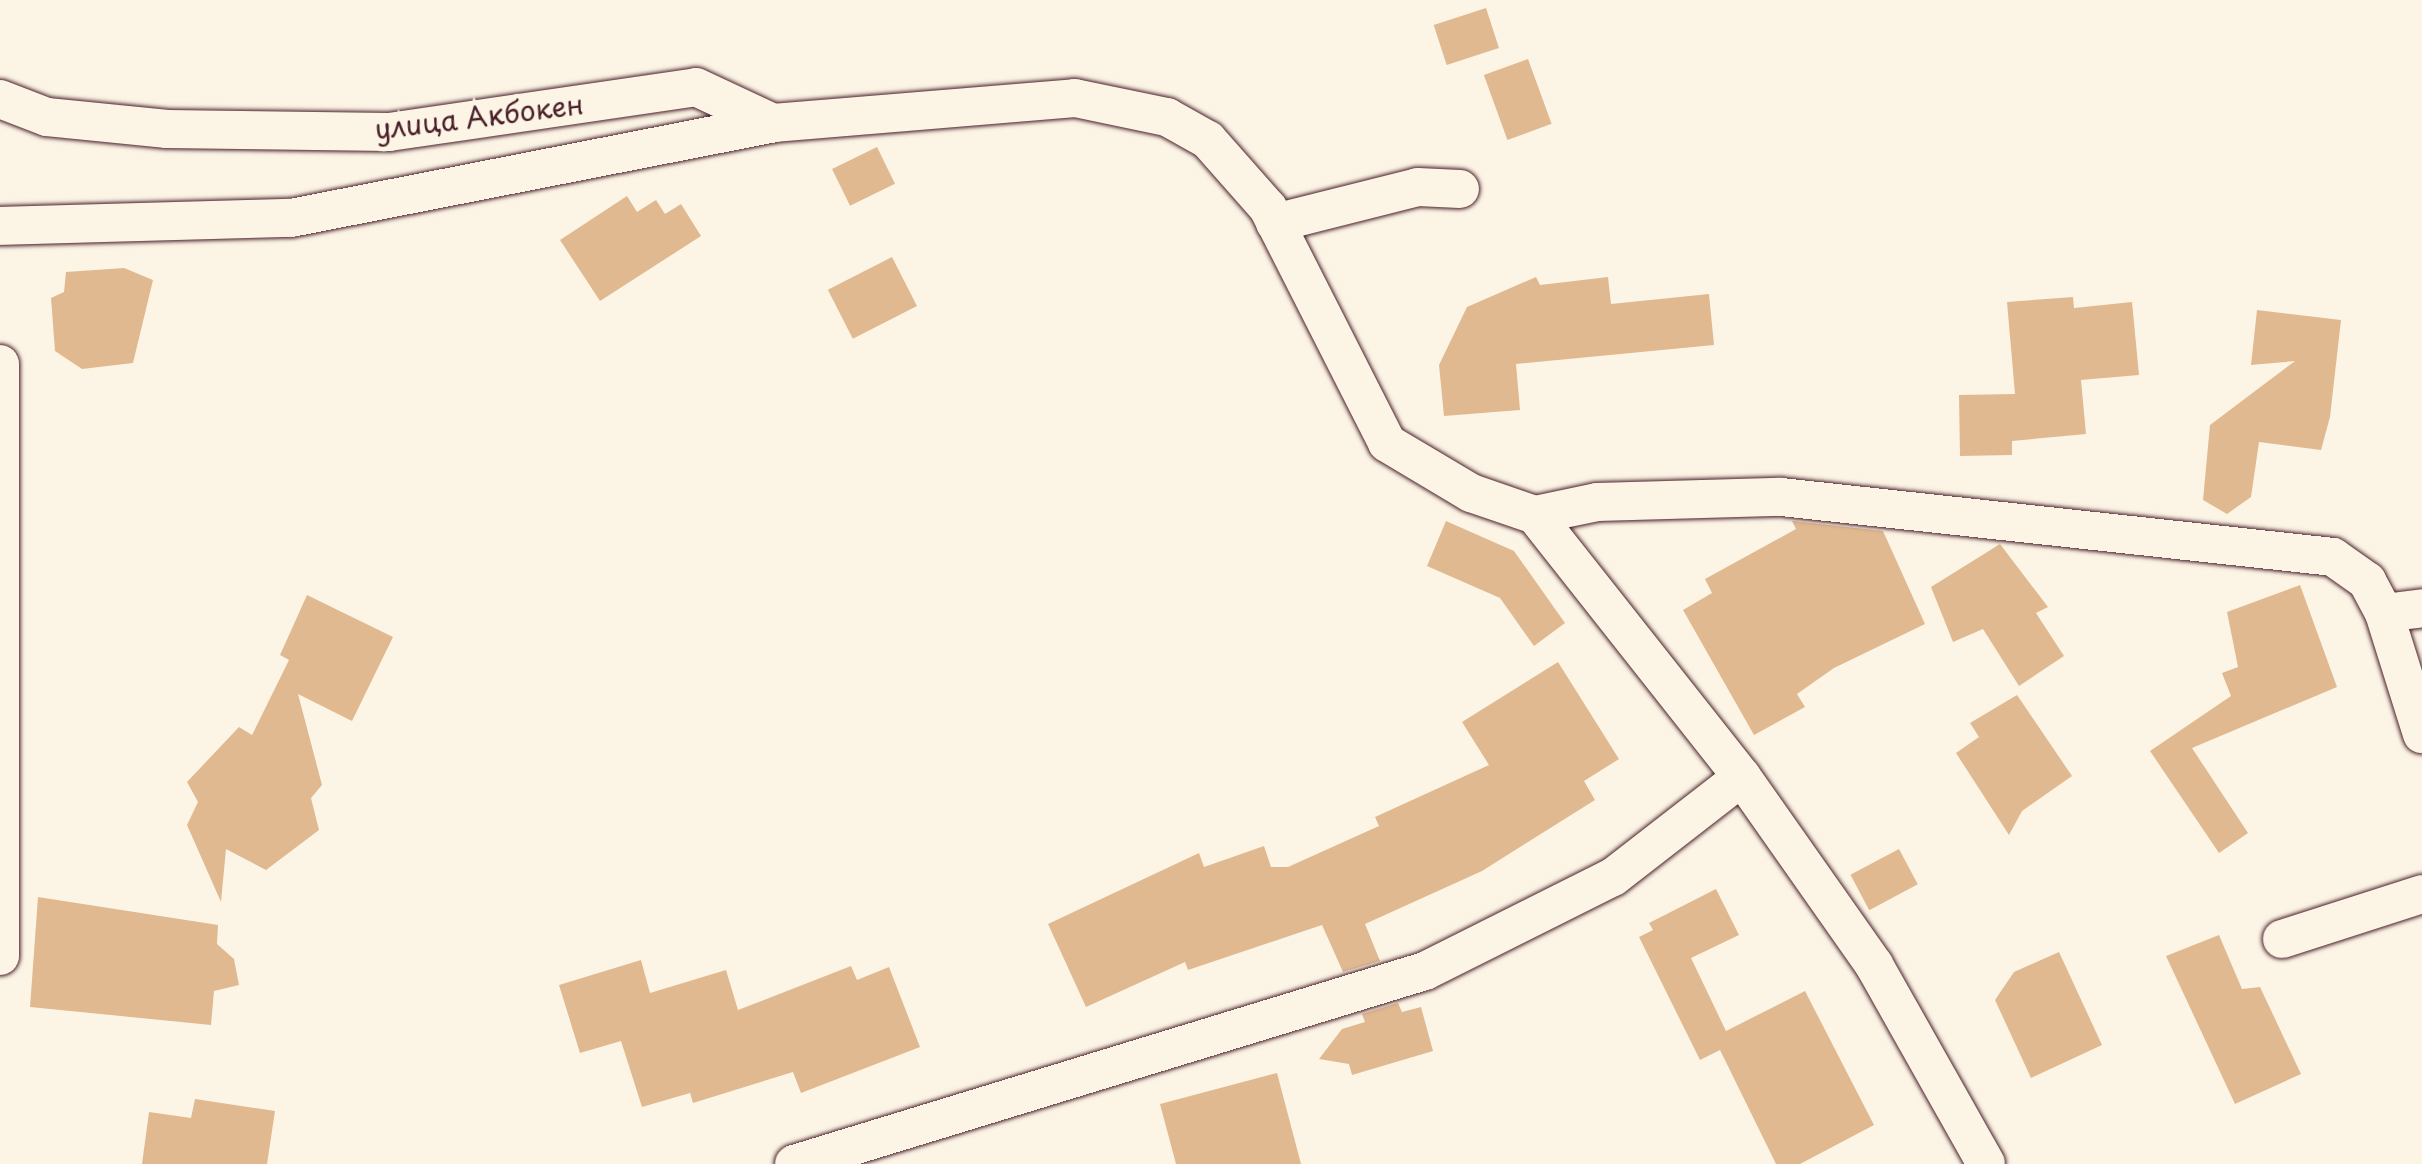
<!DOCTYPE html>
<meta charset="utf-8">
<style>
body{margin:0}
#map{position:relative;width:2422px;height:1164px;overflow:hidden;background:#fcf5e5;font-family:"Playpen Sans",sans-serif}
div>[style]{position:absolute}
.building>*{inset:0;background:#e0b991;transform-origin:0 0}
.roads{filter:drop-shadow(0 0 2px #4a1f2b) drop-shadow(0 0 2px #4a1f2b)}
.street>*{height:38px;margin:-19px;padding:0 19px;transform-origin:19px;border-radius:19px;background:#fcf5e5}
span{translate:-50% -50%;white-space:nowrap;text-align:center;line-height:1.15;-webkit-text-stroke:9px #fcf5e5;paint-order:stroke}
.street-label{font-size:28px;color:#4a1f2b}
</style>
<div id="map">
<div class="building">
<i style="left:1486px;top:8px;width:42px;height:55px;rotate:72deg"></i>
<i style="left:1528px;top:59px;width:69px;height:47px;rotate:70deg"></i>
<i style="left:877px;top:147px;width:41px;height:50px;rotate:64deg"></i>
<i style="clip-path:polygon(627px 196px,637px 212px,656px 200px,665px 214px,681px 204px,701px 236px,600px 301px,560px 240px)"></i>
<i style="left:892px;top:257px;width:55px;height:72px;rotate:63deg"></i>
<i style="clip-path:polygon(124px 268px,153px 280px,133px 363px,82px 369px,55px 351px,51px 298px,64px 292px,66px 272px)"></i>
<i style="clip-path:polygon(1536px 277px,1540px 285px,1608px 277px,1611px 304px,1709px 294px,1714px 345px,1516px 364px,1520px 410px,1444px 416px,1439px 365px,1467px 307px)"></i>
<i style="clip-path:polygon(2073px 297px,2074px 308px,2132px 302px,2139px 375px,2081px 380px,2086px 434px,2012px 441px,2012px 455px,1960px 456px,1959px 395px,2015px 394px,2007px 302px)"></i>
<i style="clip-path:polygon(2257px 310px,2341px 320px,2330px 417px,2321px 450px,2259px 442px,2251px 497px,2227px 514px,2203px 500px,2210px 425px,2295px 361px,2251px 365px)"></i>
<i style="clip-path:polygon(1446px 521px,1514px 551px,1565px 623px,1534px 646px,1500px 598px,1427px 566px)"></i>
<i style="clip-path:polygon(1792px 521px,1883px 531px,1925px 624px,1834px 668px,1797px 694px,1805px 707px,1754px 735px,1683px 610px,1712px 593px,1705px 579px,1796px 529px)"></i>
<i style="clip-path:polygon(2000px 544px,2048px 607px,2036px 613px,2064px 656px,2019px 686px,1983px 629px,1953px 642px,1931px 587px)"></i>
<i style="clip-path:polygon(2300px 585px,2337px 687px,2192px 748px,2248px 833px,2219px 853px,2150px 751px,2231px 696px,2222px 673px,2238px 667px,2227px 612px)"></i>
<i style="clip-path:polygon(307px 595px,393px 637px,352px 721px,298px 694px,322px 785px,311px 798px,319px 830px,266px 870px,226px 849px,221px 902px,187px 825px,198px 802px,187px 782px,239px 727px,252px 735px,289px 660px,280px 655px)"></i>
<i style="clip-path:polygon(1558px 662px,1619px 759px,1584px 781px,1595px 800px,1482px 871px,1365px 924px,1380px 961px,1343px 972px,1322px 925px,1188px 970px,1185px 962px,1086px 1007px,1048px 924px,1199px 853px,1204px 867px,1264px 846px,1271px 867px,1288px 867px,1379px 826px,1375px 817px,1489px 765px,1462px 722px)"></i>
<i style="clip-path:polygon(2017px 695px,2072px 776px,2022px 811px,2009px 835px,1956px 753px,1979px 737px,1970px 723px)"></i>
<i style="left:1899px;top:849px;width:40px;height:55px;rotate:62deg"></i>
<i style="clip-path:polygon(1716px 889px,1739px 935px,1691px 958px,1726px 1031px,1805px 991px,1874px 1125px,1800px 1164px,1776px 1164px,1720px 1050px,1700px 1060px,1639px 937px,1653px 930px,1649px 923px)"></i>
<i style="clip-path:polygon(38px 897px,218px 925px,217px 944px,234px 959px,239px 985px,214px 991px,211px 1025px,30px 1007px)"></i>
<i style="clip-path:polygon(2219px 935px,2242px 989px,2260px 987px,2301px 1074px,2235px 1104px,2166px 956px)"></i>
<i style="clip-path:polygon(2059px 952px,2102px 1045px,2031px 1078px,1995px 1000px,2014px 972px)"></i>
<i style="clip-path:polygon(641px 960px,650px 993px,726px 970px,738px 1010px,851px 966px,857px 980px,889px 967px,920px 1047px,801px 1093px,793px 1072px,693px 1103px,690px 1093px,642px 1107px,621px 1041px,580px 1053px,559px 985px)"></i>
<i style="clip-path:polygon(1398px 1003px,1402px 1012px,1421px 1007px,1433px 1051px,1352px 1075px,1349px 1064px,1319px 1059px,1342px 1029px,1365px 1022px,1362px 1014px)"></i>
<i style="clip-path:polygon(1277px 1073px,1301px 1164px,1176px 1164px,1160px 1104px)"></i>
<i style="clip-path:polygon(195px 1099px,275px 1111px,267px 1164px,142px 1164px,149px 1112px,191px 1118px)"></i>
</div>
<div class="roads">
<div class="street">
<i style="left:0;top:99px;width:50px;rotate:21deg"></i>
<i style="left:47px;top:117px;width:121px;rotate:5.7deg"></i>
<i style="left:167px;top:129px;width:222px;rotate:0.8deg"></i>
<i style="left:389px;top:132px;width:310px;rotate:-8.3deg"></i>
<i style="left:696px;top:87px;width:85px;rotate:25.1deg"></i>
<i style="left:1275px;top:223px;width:147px;rotate:-14.1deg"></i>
<i style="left:1418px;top:187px;width:42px;rotate:2.7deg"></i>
<i style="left:0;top:226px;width:291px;rotate:-1.6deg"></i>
<i style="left:291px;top:218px;width:491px;rotate:-11.1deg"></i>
<i style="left:773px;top:123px;width:303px;rotate:-4.7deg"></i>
<i style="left:1075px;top:98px;width:94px;rotate:11.7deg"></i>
<i style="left:1167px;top:117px;width:47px;rotate:29.3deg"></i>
<i style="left:1208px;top:140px;width:91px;rotate:48.6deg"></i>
<i style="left:1268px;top:208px;width:263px;rotate:63.1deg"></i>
<i style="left:1387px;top:443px;width:98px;rotate:30.8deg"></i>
<i style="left:1471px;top:493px;width:68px;rotate:19deg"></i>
<i style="left:1535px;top:515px;width:334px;rotate:51.7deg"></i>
<i style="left:1742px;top:777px;width:230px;rotate:54.9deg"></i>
<i style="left:1874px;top:965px;width:228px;rotate:60.6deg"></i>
<i style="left:0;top:364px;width:592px;rotate:90deg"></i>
<i style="left:1535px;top:515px;width:63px;rotate:-11.8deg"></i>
<i style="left:1597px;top:502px;width:184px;rotate:-1.6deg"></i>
<i style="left:1781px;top:497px;width:555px;rotate:6.2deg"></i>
<i style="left:2333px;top:557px;width:42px;rotate:35.2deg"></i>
<i style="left:2367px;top:581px;width:36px;rotate:62deg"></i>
<i style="left:2384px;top:613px;width:127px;rotate:72.6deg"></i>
<i style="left:2384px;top:613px;width:38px;rotate:-7deg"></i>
<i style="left:2282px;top:939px;width:147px;rotate:-17.8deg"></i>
<i style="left:794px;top:1164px;width:660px;rotate:-17.01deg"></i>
<i style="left:1425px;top:971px;width:210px;rotate:-26.6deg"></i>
<i style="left:1613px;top:877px;width:163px;rotate:-37.8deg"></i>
</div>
</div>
<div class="street-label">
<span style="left:479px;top:116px;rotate:-7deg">улица Акбокен</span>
</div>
</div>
